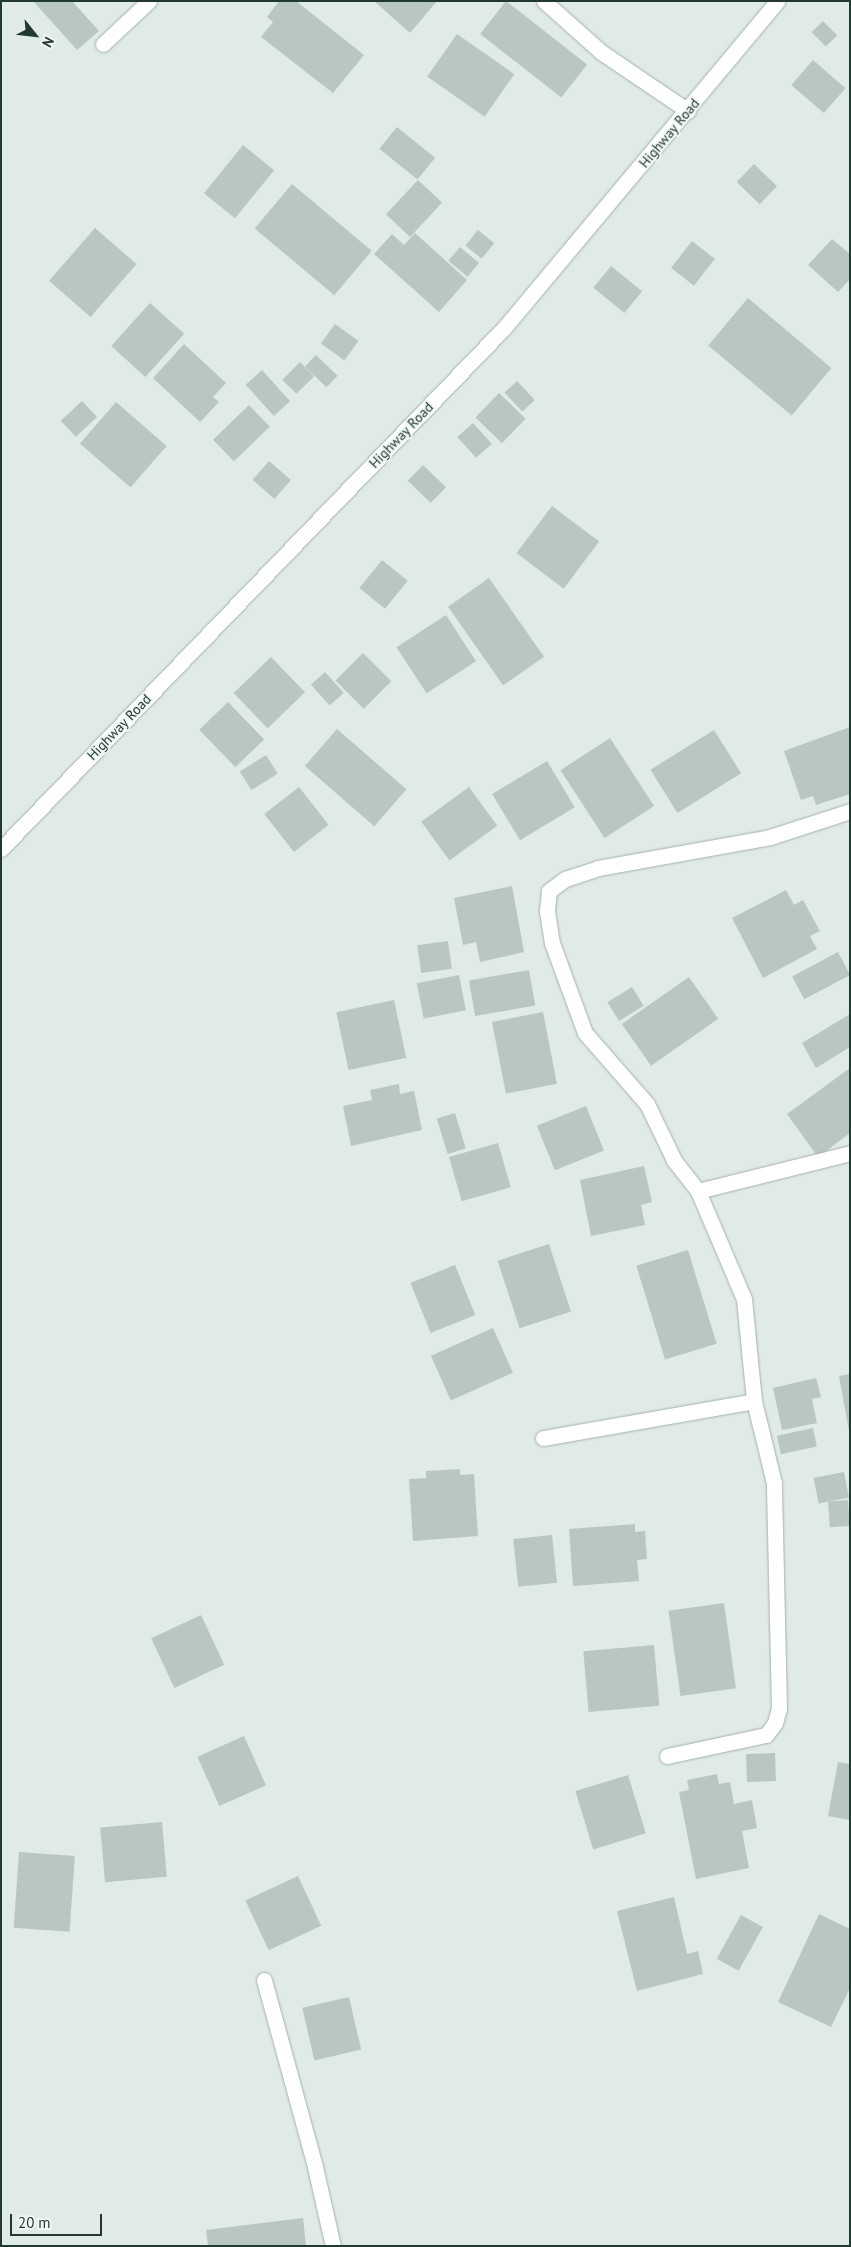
<!DOCTYPE html>
<style>
body{margin:0}
#map{position:relative;width:851px;height:2247px;overflow:hidden;background:#e0eae6;font-family:"PT Sans",sans-serif}
div>[style]{position:absolute}
.building>*{inset:0;background:#b9c7c2;transform-origin:0 0}
.roads{filter:drop-shadow(0 0 1px #a3b1ad) drop-shadow(0 0 1px #a3b1ad)}
.street>*{height:15px;margin:-7.5px;padding:0 7.5px;transform-origin:7.5px;border-radius:7.5px;background:#fff}
span{translate:-50% -50%;white-space:nowrap;text-align:center;line-height:1.15;-webkit-text-stroke:4px #f0f7f3;paint-order:stroke}
.street-label{font-size:14px;color:#223933}
.frame{position:absolute;inset:0;border:2px solid #223933;pointer-events:none}
.north{position:absolute;left:10px;top:10px;width:50px;height:50px;-webkit-text-stroke:4px #f0f7f3;paint-order:stroke;rotate:119deg;font-size:14px;font-weight:700;line-height:20px;text-align:center;color:#223933}
.north::after{content:'';display:block;margin:auto;width:18px;height:22px;background:#223933;clip-path:polygon(50% 0,100% 100%,50% 72%,0 100%)}
.scale{position:absolute;left:10px;top:2214px;width:92px;height:22px;box-sizing:border-box;border:2px solid #223933;border-top:0;padding-left:6px;font-size:15px;line-height:18px;white-space:nowrap;color:#223933;-webkit-text-stroke:4px #f0f7f3;paint-order:stroke}
</style>
<div id="map">
<div class="building">
<i style="clip-path:polygon(33px 1px,72px 1px,99px 31px,77px 50px)"></i>
<i style="clip-path:polygon(279px 1px,296px 1px,364px 55px,333px 93px,261px 37px,273px 22px,267px 17px)"></i>
<i style="clip-path:polygon(374px 1px,437px 1px,410px 33px)"></i>
<i style="left:506px;top:1px;width:103px;height:42px;rotate:38deg"></i>
<i style="left:823px;top:21px;width:20px;height:16px;rotate:45deg"></i>
<i style="left:457px;top:34px;width:70px;height:52px;rotate:35deg"></i>
<i style="left:813px;top:60px;width:43px;height:33px;rotate:41deg"></i>
<i style="left:397px;top:127px;width:49px;height:28px;rotate:39deg"></i>
<i style="left:243px;top:145px;width:40px;height:62px;rotate:39deg"></i>
<i style="left:754px;top:164px;width:32px;height:25px;rotate:44deg"></i>
<i style="left:418px;top:180px;width:33px;height:47px;rotate:43deg"></i>
<i style="left:292px;top:184px;width:104px;height:58px;rotate:40deg"></i>
<i style="left:95px;top:228px;width:55px;height:70px;rotate:41deg"></i>
<i style="left:478px;top:230px;width:21px;height:20px;rotate:39deg"></i>
<i style="clip-path:polygon(415px 233px,467px 280px,439px 312px,374px 254px,392px 234px,404px 245px)"></i>
<i style="clip-path:polygon(832px 239px,850px 254px,850px 279px,838px 292px,808px 265px)"></i>
<i style="left:692px;top:241px;width:29px;height:34px;rotate:38deg"></i>
<i style="left:460px;top:247px;width:25px;height:18px;rotate:40deg"></i>
<i style="left:611px;top:266px;width:40px;height:28px;rotate:39deg"></i>
<i style="left:748px;top:298px;width:109px;height:62px;rotate:40deg"></i>
<i style="left:150px;top:303px;width:46px;height:58px;rotate:42deg"></i>
<i style="left:335px;top:324px;width:29px;height:24px;rotate:36deg"></i>
<i style="clip-path:polygon(184px 344px,226px 383px,213px 397px,219px 402px,200px 422px,153px 378px)"></i>
<i style="left:316px;top:355px;width:30px;height:16px;rotate:44deg"></i>
<i style="left:300px;top:362px;width:20px;height:25px;rotate:45deg"></i>
<i style="left:262px;top:370px;width:42px;height:22px;rotate:48deg"></i>
<i style="left:517px;top:381px;width:26px;height:17px;rotate:47deg"></i>
<i style="left:499px;top:393px;width:37px;height:34px;rotate:44deg"></i>
<i style="left:82px;top:401px;width:22px;height:29px;rotate:47deg"></i>
<i style="left:116px;top:402px;width:67px;height:55px;rotate:41deg"></i>
<i style="left:249px;top:405px;width:30px;height:50px;rotate:46deg"></i>
<i style="left:473px;top:423px;width:28px;height:21px;rotate:48deg"></i>
<i style="left:269px;top:461px;width:29px;height:25px;rotate:41deg"></i>
<i style="left:423px;top:465px;width:32px;height:22px;rotate:44deg"></i>
<i style="left:552px;top:506px;width:59px;height:59px;rotate:37deg"></i>
<i style="left:382px;top:560px;width:33px;height:36px;rotate:39deg"></i>
<i style="left:489px;top:578px;width:96px;height:50px;rotate:55deg"></i>
<i style="left:446px;top:615px;width:55px;height:59px;rotate:57deg"></i>
<i style="left:363px;top:653px;width:40px;height:39px;rotate:45deg"></i>
<i style="left:271px;top:657px;width:49px;height:52px;rotate:46deg"></i>
<i style="left:325px;top:672px;width:28px;height:19px;rotate:48deg"></i>
<i style="left:228px;top:702px;width:52px;height:40px;rotate:46deg"></i>
<i style="clip-path:polygon(850px 727px,850px 794px,816px 805px,813px 796px,801px 800px,784px 751px)"></i>
<i style="left:337px;top:729px;width:92px;height:49px;rotate:41deg"></i>
<i style="left:714px;top:730px;width:51px;height:75px;rotate:58deg"></i>
<i style="left:610px;top:738px;width:81px;height:59px;rotate:57deg"></i>
<i style="left:266px;top:755px;width:22px;height:31px;rotate:58deg"></i>
<i style="left:547px;top:761px;width:54px;height:64px;rotate:59deg"></i>
<i style="left:299px;top:787px;width:48px;height:44px;rotate:52deg"></i>
<i style="left:469px;top:787px;width:48px;height:59px;rotate:54deg"></i>
<i style="clip-path:polygon(512px 886px,524px 952px,480px 962px,476px 942px,463px 945px,454px 898px)"></i>
<i style="clip-path:polygon(786px 890px,794px 905px,803px 900px,820px 931px,810px 936px,817px 949px,763px 978px,732px 918px)"></i>
<i style="left:448px;top:941px;width:28px;height:31px;rotate:82deg"></i>
<i style="left:838px;top:952px;width:26px;height:52px;rotate:62deg"></i>
<i style="left:529px;top:970px;width:36px;height:61px;rotate:80deg"></i>
<i style="left:459px;top:975px;width:36px;height:43px;rotate:79deg"></i>
<i style="left:689px;top:977px;width:51px;height:82px;rotate:55deg"></i>
<i style="left:632px;top:987px;width:22px;height:29px;rotate:58deg"></i>
<i style="left:394px;top:1000px;width:59px;height:59px;rotate:78deg"></i>
<i style="left:543px;top:1012px;width:73px;height:52px;rotate:79deg"></i>
<i style="clip-path:polygon(850px 1014px,850px 1047px,816px 1068px,802px 1043px)"></i>
<i style="clip-path:polygon(850px 1068px,850px 1133px,818px 1157px,787px 1114px)"></i>
<i style="clip-path:polygon(399px 1084px,400px 1094px,414px 1091px,422px 1130px,351px 1146px,343px 1106px,372px 1100px,370px 1090px)"></i>
<i style="left:586px;top:1106px;width:48px;height:53px;rotate:68deg"></i>
<i style="left:455px;top:1113px;width:37px;height:19px;rotate:73deg"></i>
<i style="left:498px;top:1143px;width:46px;height:51px;rotate:74deg"></i>
<i style="clip-path:polygon(644px 1166px,652px 1202px,641px 1205px,645px 1225px,591px 1236px,580px 1180px)"></i>
<i style="left:549px;top:1244px;width:71px;height:54px;rotate:72deg"></i>
<i style="left:688px;top:1250px;width:98px;height:54px;rotate:73deg"></i>
<i style="left:455px;top:1265px;width:54px;height:48px;rotate:68deg"></i>
<i style="left:493px;top:1328px;width:49px;height:68px;rotate:66deg"></i>
<i style="clip-path:polygon(850px 1374px,850px 1431px,849px 1431px,839px 1376px)"></i>
<i style="clip-path:polygon(816px 1378px,821px 1397px,812px 1399px,817px 1423px,782px 1430px,773px 1388px)"></i>
<i style="left:813px;top:1428px;width:19px;height:37px;rotate:78deg"></i>
<i style="clip-path:polygon(460px 1469px,460px 1475px,474px 1474px,478px 1536px,413px 1541px,409px 1479px,426px 1478px,426px 1471px)"></i>
<i style="left:844px;top:1472px;width:26px;height:31px;rotate:79deg"></i>
<i style="left:848px;top:1500px;width:26px;height:20px;rotate:86deg"></i>
<i style="clip-path:polygon(635px 1524px,635px 1532px,645px 1531px,647px 1559px,637px 1560px,639px 1581px,573px 1586px,569px 1529px)"></i>
<i style="left:552px;top:1535px;width:48px;height:39px;rotate:84deg"></i>
<i style="left:724px;top:1603px;width:86px;height:56px;rotate:82deg"></i>
<i style="left:201px;top:1615px;width:55px;height:55px;rotate:65deg"></i>
<i style="left:654px;top:1645px;width:61px;height:71px;rotate:85deg"></i>
<i style="left:244px;top:1736px;width:54px;height:51px;rotate:66deg"></i>
<i style="left:775px;top:1753px;width:28px;height:29px;rotate:88deg"></i>
<i style="clip-path:polygon(838px 1762px,850px 1764px,850px 1820px,828px 1816px)"></i>
<i style="clip-path:polygon(717px 1774px,719px 1784px,730px 1782px,734px 1804px,752px 1800px,757px 1828px,742px 1831px,749px 1868px,696px 1879px,679px 1792px,689px 1790px,687px 1780px)"></i>
<i style="left:628px;top:1775px;width:61px;height:55px;rotate:73deg"></i>
<i style="left:162px;top:1822px;width:55px;height:62px;rotate:85deg"></i>
<i style="left:19px;top:1852px;width:56px;height:76px;rotate:4deg"></i>
<i style="left:298px;top:1876px;width:55px;height:58px;rotate:65deg"></i>
<i style="clip-path:polygon(674px 1897px,687px 1954px,698px 1951px,703px 1974px,637px 1991px,617px 1911px)"></i>
<i style="clip-path:polygon(819px 1914px,850px 1929px,850px 1988px,831px 2027px,778px 2002px)"></i>
<i style="left:741px;top:1915px;width:25px;height:50px;rotate:29deg"></i>
<i style="left:349px;top:1997px;width:54px;height:48px;rotate:77deg"></i>
<i style="clip-path:polygon(303px 2218px,306px 2246px,208px 2246px,206px 2230px)"></i>
</div>
<div class="roads">
<div class="street">
<i style="left:544px;top:1px;width:76px;rotate:41.8deg"></i>
<i style="left:601px;top:52px;width:105px;rotate:34.1deg"></i>
<i style="left:103px;top:44px;width:63px;rotate:-43.1deg"></i>
<i style="left:1px;top:849px;width:724px;rotate:-46.01deg"></i>
<i style="left:504px;top:328px;width:426px;rotate:-50.1deg"></i>
<i style="left:698px;top:1191px;width:157px;rotate:-14deg"></i>
<i style="left:543px;top:1438px;width:214px;rotate:-9.9deg"></i>
<i style="left:667px;top:1756px;width:101px;rotate:-12deg"></i>
<i style="left:766px;top:1735px;width:15px;rotate:-53deg"></i>
<i style="left:775px;top:1723px;width:16px;rotate:-75deg"></i>
<i style="left:779px;top:1708px;width:225px;rotate:-91.3deg"></i>
<i style="left:774px;top:1483px;width:84px;rotate:-103.7deg"></i>
<i style="left:754px;top:1401px;width:102px;rotate:-95.6deg"></i>
<i style="left:744px;top:1299px;width:117px;rotate:-113.1deg"></i>
<i style="left:698px;top:1191px;width:39px;rotate:-128deg"></i>
<i style="left:674px;top:1160px;width:62px;rotate:-115.7deg"></i>
<i style="left:647px;top:1104px;width:94px;rotate:-131.1deg"></i>
<i style="left:585px;top:1033px;width:96px;rotate:-110.1deg"></i>
<i style="left:552px;top:943px;width:33px;rotate:-99deg"></i>
<i style="left:547px;top:910px;width:19px;rotate:-84deg"></i>
<i style="left:549px;top:891px;width:20px;rotate:-37deg"></i>
<i style="left:565px;top:879px;width:35px;rotate:-18deg"></i>
<i style="left:598px;top:868px;width:175px;rotate:-10.2deg"></i>
<i style="left:770px;top:837px;width:84px;rotate:-18deg"></i>
<i style="left:264px;top:1980px;width:194px;rotate:74.7deg"></i>
<i style="left:315px;top:2167px;width:81px;rotate:77.2deg"></i>
</div>
</div>
<div class="street-label">
<span style="left:669px;top:133px;rotate:-50deg">Highway Road</span>
<span style="left:401px;top:435px;rotate:-46deg">Highway Road</span>
<span style="left:119px;top:727px;rotate:-46deg">Highway Road</span>
</div>
<div class="frame"></div>
<div class="north">N</div>
<div class="scale">20 m</div>
</div>
